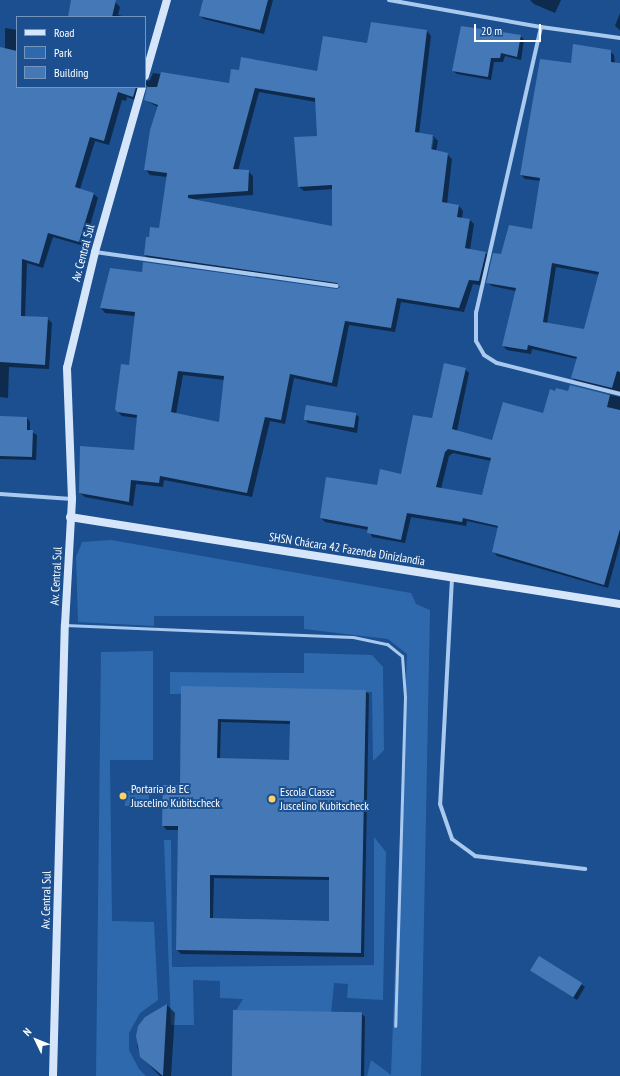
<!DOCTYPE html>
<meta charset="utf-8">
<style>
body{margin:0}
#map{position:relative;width:620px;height:1076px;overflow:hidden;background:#1b4f8f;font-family:"PT Sans Narrow",sans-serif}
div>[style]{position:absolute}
.green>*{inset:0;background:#2e69ad;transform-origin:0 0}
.shadow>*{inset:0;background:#0007}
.building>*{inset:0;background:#4478b7;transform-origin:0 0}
.lane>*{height:3px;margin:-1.5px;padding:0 1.5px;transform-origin:1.5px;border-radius:1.5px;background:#a9c9ee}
.street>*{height:4px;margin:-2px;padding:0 2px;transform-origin:2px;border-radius:2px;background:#a9c9ee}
.secondary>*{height:8px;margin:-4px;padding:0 4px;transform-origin:4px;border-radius:4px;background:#d6e6fa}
.dots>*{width:11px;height:11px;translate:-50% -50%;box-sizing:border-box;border:2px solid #1b4f8f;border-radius:50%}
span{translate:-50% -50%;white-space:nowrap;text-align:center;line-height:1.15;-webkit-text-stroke:4px #1b4f8f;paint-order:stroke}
.street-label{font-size:12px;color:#fff}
.poi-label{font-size:12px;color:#fff}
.left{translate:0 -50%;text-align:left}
.legend{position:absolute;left:16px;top:16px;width:130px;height:72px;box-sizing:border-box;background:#1b4f8f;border:1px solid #7695bc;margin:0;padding:5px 7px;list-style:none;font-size:12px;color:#fff}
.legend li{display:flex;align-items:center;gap:8px;height:20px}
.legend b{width:20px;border:1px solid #7695bc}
.north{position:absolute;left:16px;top:1020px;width:40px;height:40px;-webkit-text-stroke:3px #1b4f8f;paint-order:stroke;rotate:313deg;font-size:11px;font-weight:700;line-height:16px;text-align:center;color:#fff}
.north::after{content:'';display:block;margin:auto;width:14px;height:18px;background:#fff;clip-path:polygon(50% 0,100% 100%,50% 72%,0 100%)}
.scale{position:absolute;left:474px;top:24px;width:67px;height:18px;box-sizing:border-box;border:2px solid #fff;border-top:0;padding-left:5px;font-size:12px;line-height:14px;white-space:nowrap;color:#fff;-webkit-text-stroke:3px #1b4f8f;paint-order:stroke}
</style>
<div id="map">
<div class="green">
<i style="clip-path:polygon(111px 540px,411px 593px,416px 604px,430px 610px,421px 1076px,367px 1076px,371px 1060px,391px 1075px,407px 654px,388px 639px,304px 629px,304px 616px,154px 616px,154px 626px,78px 622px,76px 557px,82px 542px)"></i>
<i style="clip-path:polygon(153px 651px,153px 760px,110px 760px,112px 921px,154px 922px,158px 1000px,140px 1013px,129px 1033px,129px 1050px,139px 1069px,146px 1076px,96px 1076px,101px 652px)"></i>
<i style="clip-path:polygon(304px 653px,372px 655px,383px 667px,384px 750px,373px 761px,372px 692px,170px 694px,170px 672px,304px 673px)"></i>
<i style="left:125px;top:791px;width:24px;height:15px"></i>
<i style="clip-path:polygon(374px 837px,386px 852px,383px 1000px,347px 998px,348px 984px,334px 983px,331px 1014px,234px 1014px,243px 999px,220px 998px,220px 981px,193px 980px,194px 1025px,171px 1025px,164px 840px,171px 840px,172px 967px,374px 965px)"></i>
</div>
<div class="shadow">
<i style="clip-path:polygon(72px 0,115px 2px,120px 7px,118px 15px,127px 17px,69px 17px)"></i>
<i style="clip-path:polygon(204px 0,273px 0,264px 34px,204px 19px,200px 16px)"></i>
<i style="clip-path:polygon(530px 0,561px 0,555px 13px,534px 4px)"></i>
<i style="clip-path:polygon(620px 13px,620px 30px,615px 26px)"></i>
<i style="clip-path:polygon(evenodd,5px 28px,17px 30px,17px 87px,145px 87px,145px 82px,150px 80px,153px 73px,230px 84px,318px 73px,368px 44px,427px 31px,431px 36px,419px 134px,433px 136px,438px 141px,436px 151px,447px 154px,452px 159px,447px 204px,459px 206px,463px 211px,462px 218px,470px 220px,474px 224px,470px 250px,486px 253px,490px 257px,484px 286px,473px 284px,464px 312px,401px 302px,395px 332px,349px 325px,337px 387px,294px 378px,285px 424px,270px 421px,252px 497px,164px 480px,163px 487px,136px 484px,133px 506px,85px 497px,80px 493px,135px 451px,137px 418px,122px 416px,117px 411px,130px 366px,135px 316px,105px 313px,101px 308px,110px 269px,337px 291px,342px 287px,149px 260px,145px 255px,150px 238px,160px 229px,167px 177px,150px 175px,146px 170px,158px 107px,145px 100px,148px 86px,142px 88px,138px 101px,127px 97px,126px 101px,122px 100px,109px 145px,95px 141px,80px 189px,93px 193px,98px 198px,84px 246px,53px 237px,43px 268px,27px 263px,25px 317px,47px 318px,52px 323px,49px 369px,9px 367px,8px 398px,0 397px,0 48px,5px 50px,5px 28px,259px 92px,316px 102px,318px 137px,299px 187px,304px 191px,333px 189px,333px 227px,194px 199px,253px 195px,253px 176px,248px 171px,238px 171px,259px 92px,5px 28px,432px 138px,434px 138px,431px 154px,429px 154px,432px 138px,5px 28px,183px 375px,225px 380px,220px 423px,176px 414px,183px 375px)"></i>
<i style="clip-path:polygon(521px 36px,524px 40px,521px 60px,505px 56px,503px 62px,494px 62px,491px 80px,457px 74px,453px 71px)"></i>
<i style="clip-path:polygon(evenodd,610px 51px,614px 55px,615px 63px,620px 64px,620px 393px,577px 382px,572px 378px,577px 359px,532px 349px,531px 354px,507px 350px,503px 346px,516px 291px,492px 286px,487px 282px,502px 255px,533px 230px,541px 181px,525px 179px,521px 175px,571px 64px,610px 51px,556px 267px,600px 275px,585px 330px,547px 324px,556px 267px)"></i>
<i style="clip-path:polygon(evenodd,465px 369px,469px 373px,457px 431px,493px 442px,543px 414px,569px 392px,570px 386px,620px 397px,620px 544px,608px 588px,497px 556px,493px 551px,499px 528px,467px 521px,466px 526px,411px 517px,405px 543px,372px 537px,369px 530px,325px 522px,321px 518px,402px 475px,432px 419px,465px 369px,453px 453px,491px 461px,483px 496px,441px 489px,449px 456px,453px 453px)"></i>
<i style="clip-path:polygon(355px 414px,359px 417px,357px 433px,308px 423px,305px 419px)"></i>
<i style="clip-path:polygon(0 417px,27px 418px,30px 422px,30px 431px,37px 435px,36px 460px,0 459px)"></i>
<i style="clip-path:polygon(evenodd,182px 687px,365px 691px,369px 694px,364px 957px,181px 954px,177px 950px,179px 830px,167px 830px,163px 826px,181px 786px,182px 687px,221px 722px,291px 724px,290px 761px,220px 759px,221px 722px,182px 687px,214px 878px,330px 880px,330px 922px,213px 919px,214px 878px)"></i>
<i style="clip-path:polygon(532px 971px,581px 984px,585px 987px,577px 1000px)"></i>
<i style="clip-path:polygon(167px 1005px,175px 1013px,171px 1076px,160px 1076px,141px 1057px,137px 1046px,139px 1026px,153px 1013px)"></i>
<i style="clip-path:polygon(361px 1013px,365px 1017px,364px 1076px,233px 1076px)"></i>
</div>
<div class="building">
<i style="clip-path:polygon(71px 0,116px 0,112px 17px,68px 17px)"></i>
<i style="clip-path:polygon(203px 0,268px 0,260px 30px,199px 16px)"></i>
<i style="clip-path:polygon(evenodd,371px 22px,427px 30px,415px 132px,433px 135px,431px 149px,448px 153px,442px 202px,459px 205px,457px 217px,470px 219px,465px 248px,486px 252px,479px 281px,469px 280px,459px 308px,397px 298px,391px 328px,345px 321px,332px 383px,290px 374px,281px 420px,265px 417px,247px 493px,160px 476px,159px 483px,131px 480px,129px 502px,79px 493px,80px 446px,134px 450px,137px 415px,117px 412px,115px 409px,121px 364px,129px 365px,135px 312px,100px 308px,110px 268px,142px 272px,143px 262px,337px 289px,340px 287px,337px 283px,144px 255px,146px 237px,149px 237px,150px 227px,159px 228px,167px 173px,144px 170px,150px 130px,158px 105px,144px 100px,147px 87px,157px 87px,161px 72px,229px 83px,231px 69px,239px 70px,241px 57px,317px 71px,323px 36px,367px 43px,371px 22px,255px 88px,315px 98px,317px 136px,294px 137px,298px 187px,332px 185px,332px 226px,188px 198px,188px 195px,248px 191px,249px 170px,233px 169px,255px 88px,371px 22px,178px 371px,224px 376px,219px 422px,171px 412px,178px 371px)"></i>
<i style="clip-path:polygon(461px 26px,521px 35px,517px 57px,501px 53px,500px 58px,491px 58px,488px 77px,452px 71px)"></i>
<i style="clip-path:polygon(evenodd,573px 44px,611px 50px,611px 62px,620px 63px,620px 372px,617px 371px,612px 388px,571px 378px,577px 357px,528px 345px,527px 350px,502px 346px,516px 288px,486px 283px,493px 253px,501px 254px,509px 225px,532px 229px,540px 178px,520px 175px,540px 59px,571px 63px,573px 44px,552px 263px,599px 272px,584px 329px,543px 322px,552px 263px)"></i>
<i style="clip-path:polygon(0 47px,17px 51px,17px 87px,136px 87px,133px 97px,118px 92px,104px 141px,90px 137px,75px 187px,94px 193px,79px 242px,48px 233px,39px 264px,22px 259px,21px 316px,48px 317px,45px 365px,0 362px)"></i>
<i style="clip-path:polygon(evenodd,444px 363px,466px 368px,452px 429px,492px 440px,503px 402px,543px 413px,550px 389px,555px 391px,556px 388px,568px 391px,570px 385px,610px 395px,607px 407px,620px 410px,620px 529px,604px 585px,492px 552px,498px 526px,463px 518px,462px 522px,407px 513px,401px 540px,367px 533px,368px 527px,320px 518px,326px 477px,377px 485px,380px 469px,401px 474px,413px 415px,432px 418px,444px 363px,448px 449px,491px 458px,482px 495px,436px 487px,445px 452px,448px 449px)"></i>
<i style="left:306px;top:405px;width:51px;height:15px;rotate:9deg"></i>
<i style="clip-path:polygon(0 416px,27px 417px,27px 430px,33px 430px,32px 457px,0 456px)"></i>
<i style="clip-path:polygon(evenodd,181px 686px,366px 690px,361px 953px,176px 950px,178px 826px,162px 826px,163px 785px,180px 785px,181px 686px,218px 719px,290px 721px,289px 760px,217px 758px,218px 719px,181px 686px,210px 875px,329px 877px,329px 921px,210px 918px,210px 875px)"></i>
<i style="left:539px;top:956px;width:51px;height:17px;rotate:32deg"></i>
<i style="clip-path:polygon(167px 1004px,163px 1076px,140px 1057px,136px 1036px,138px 1026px,145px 1017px)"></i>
<i style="left:233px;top:1010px;width:129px;height:66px;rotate:1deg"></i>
</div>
<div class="lane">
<i style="left:65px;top:625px;width:288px;rotate:2.4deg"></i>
<i style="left:353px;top:637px;width:35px;rotate:12deg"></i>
<i style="left:387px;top:644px;width:19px;rotate:39deg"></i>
<i style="left:402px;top:656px;width:41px;rotate:85.8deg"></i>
<i style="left:405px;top:697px;width:329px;rotate:91.7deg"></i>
</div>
<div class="street">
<i style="left:389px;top:0;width:154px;rotate:10.1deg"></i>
<i style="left:541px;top:27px;width:80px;rotate:7.9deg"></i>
<i style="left:541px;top:27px;width:292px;rotate:102.8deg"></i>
<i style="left:476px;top:312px;width:29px;rotate:90deg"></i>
<i style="left:476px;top:341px;width:16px;rotate:60deg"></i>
<i style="left:484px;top:355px;width:15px;rotate:32deg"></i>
<i style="left:497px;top:363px;width:127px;rotate:14.1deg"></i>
<i style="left:95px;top:252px;width:244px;rotate:8deg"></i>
<i style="left:0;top:494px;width:72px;rotate:4deg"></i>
<i style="left:452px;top:578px;width:226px;rotate:93deg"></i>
<i style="left:440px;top:804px;width:37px;rotate:71deg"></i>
<i style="left:452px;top:839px;width:29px;rotate:36deg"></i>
<i style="left:475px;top:856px;width:111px;rotate:6.7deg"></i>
</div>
<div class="secondary">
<i style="left:145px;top:76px;width:79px;rotate:-73.9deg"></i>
<i style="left:70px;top:517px;width:557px;rotate:8.99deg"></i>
<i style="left:53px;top:1076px;width:451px;rotate:-88.5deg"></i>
<i style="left:65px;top:625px;width:126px;rotate:-86.8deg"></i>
<i style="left:72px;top:499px;width:131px;rotate:-92.2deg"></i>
<i style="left:67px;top:368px;width:119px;rotate:-76.4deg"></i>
<i style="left:95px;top:252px;width:172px;rotate:-74.1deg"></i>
</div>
<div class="dots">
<i style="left:123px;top:796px;background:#ffd166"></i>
<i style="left:272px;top:799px;background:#ffd166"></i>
</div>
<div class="street-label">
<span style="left:83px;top:253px;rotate:-75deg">Av. Central Sul</span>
<span style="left:347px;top:549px;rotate:9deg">SHSN Chácara 42 Fazenda Dinizlandia</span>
<span style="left:56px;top:576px;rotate:-87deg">Av. Central Sul</span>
<span style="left:46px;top:900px;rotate:-89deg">Av. Central Sul</span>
</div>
<div class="poi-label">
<span class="left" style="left:131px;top:796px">Portaria da EC<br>Juscelino Kubitscheck</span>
<span class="left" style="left:280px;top:799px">Escola Classe<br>Juscelino Kubitscheck</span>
</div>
<ul class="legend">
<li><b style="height:5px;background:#d6e6fa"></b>Road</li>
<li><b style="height:11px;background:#2e69ad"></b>Park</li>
<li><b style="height:11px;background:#4478b7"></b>Building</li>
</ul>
<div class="north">N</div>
<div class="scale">20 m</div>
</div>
